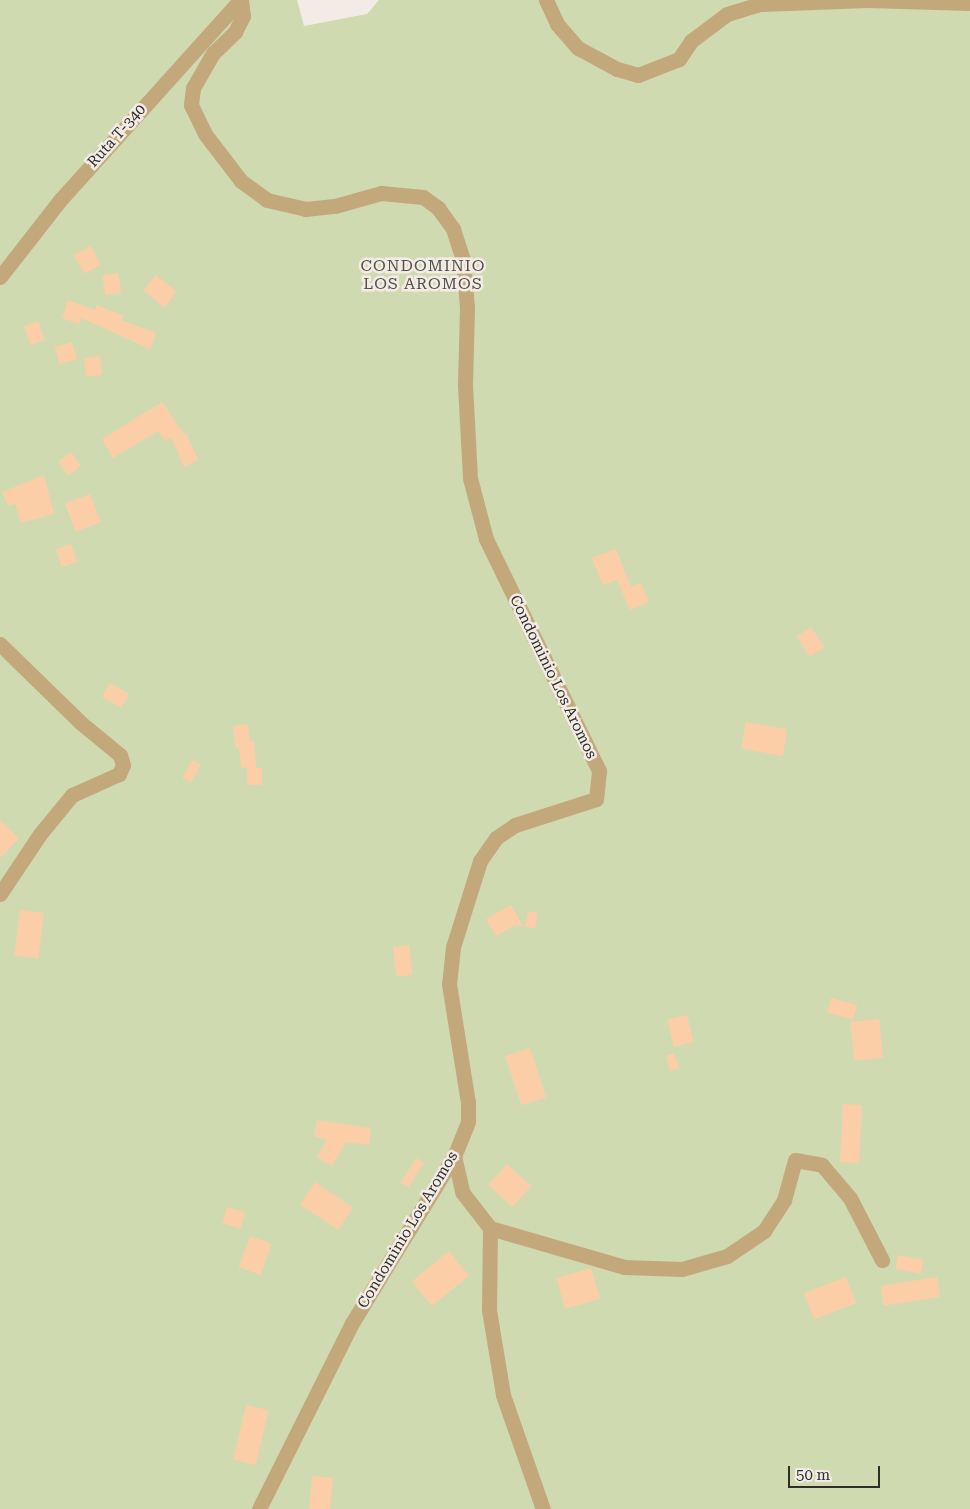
<!DOCTYPE html>
<style>
body{margin:0}
#map{position:relative;width:970px;height:1509px;overflow:hidden;background:#f3ece6;font-family:"Roboto Serif",serif}
div>[style]{position:absolute}
.green>*{inset:0;background:#d0dab0}
.building>*{inset:0;background:#fbcea7;transform-origin:0 0}
.minor>*{height:15px;margin:-7.5px;padding:0 7.5px;transform-origin:7.5px;border-radius:7.5px;background:#c3a87b}
span{translate:-50% -50%;white-space:nowrap;text-align:center;line-height:1.15;-webkit-text-stroke:5px #f3ece6;paint-order:stroke}
.street-label{font-size:15px;color:#302e2b}
.neighbourhood-label{font-size:16px;color:#57514c;letter-spacing:1px}
.scale{position:absolute;left:788px;top:1466px;width:92px;height:22px;box-sizing:border-box;border:2px solid #302e2b;border-top:0;padding-left:6px;font-size:15px;line-height:18px;white-space:nowrap;color:#302e2b;-webkit-text-stroke:4px #f3ece6;paint-order:stroke}
</style>
<div id="map">
<div class="green">
<i style="clip-path:polygon(0 0,297px 0,304px 26px,367px 14px,379px 0,970px 0,970px 1509px,0 1509px)"></i>
</div>
<div class="building">
<i style="left:90px;top:246px;width:21px;height:19px;rotate:59deg"></i>
<i style="left:118px;top:273px;width:20px;height:16px;rotate:81deg"></i>
<i style="left:156px;top:275px;width:27px;height:20px;rotate:39deg"></i>
<i style="clip-path:polygon(68px 300px,95px 310px,97px 305px,123px 316px,121px 320px,156px 333px,150px 349px,81px 318px,79px 324px,62px 318px)"></i>
<i style="left:38px;top:321px;width:20px;height:15px;rotate:70deg"></i>
<i style="left:72px;top:342px;width:18px;height:18px;rotate:74deg"></i>
<i style="left:100px;top:356px;width:19px;height:16px;rotate:84deg"></i>
<i style="clip-path:polygon(162px 402px,184px 434px,186px 433px,198px 460px,184px 467px,171px 437px,165px 441px,158px 431px,113px 458px,102px 439px)"></i>
<i style="left:71px;top:452px;width:17px;height:16px;rotate:54deg"></i>
<i style="clip-path:polygon(44px 475px,54px 514px,21px 523px,15px 503px,8px 506px,2px 492px)"></i>
<i style="left:90px;top:494px;width:30px;height:27px;rotate:69deg"></i>
<i style="left:71px;top:544px;width:19px;height:16px;rotate:72deg"></i>
<i style="clip-path:polygon(616px 549px,631px 587px,641px 583px,649px 602px,630px 610px,617px 580px,603px 585px,592px 558px)"></i>
<i style="left:811px;top:627px;width:24px;height:17px;rotate:57deg"></i>
<i style="left:110px;top:683px;width:22px;height:16px;rotate:30deg"></i>
<i style="left:746px;top:722px;width:42px;height:27px;rotate:10deg"></i>
<i style="clip-path:polygon(248px 724px,250px 741px,254px 741px,256px 768px,262px 768px,262px 785px,247px 785px,247px 767px,241px 768px,239px 748px,236px 748px,233px 726px)"></i>
<i style="left:192px;top:760px;width:10px;height:20px;rotate:29deg"></i>
<i style="clip-path:polygon(0 820px,19px 838px,0 858px)"></i>
<i style="clip-path:polygon(511px 905px,523px 926px,515px 925px,496px 936px,486px 919px)"></i>
<i style="left:20px;top:910px;width:24px;height:46px;rotate:7deg"></i>
<i style="left:528px;top:911px;width:10px;height:16px;rotate:11deg"></i>
<i style="left:409px;top:945px;width:30px;height:16px;rotate:84deg"></i>
<i style="left:831px;top:998px;width:27px;height:15px;rotate:15deg"></i>
<i style="left:687px;top:1015px;width:28px;height:20px;rotate:77deg"></i>
<i style="left:879px;top:1019px;width:39px;height:29px;rotate:84deg"></i>
<i style="left:530px;top:1048px;width:52px;height:26px;rotate:72deg"></i>
<i style="left:674px;top:1053px;width:16px;height:9px;rotate:72deg"></i>
<i style="left:843px;top:1104px;width:19px;height:58px;rotate:3deg"></i>
<i style="clip-path:polygon(317px 1120px,371px 1128px,369px 1145px,346px 1142px,332px 1166px,317px 1157px,327px 1139px,314px 1137px)"></i>
<i style="left:416px;top:1158px;width:9px;height:29px;rotate:32deg"></i>
<i style="left:507px;top:1164px;width:33px;height:28px;rotate:43deg"></i>
<i style="left:315px;top:1182px;width:46px;height:27px;rotate:34deg"></i>
<i style="left:227px;top:1207px;width:19px;height:17px;rotate:16deg"></i>
<i style="left:250px;top:1236px;width:23px;height:33px;rotate:20deg"></i>
<i style="left:449px;top:1251px;width:32px;height:48px;rotate:51deg"></i>
<i style="left:898px;top:1255px;width:26px;height:14px;rotate:11deg"></i>
<i style="left:591px;top:1268px;width:32px;height:36px;rotate:74deg"></i>
<i style="left:846px;top:1277px;width:28px;height:45px;rotate:69deg"></i>
<i style="left:937px;top:1277px;width:20px;height:57px;rotate:81deg"></i>
<i style="left:246px;top:1405px;width:23px;height:56px;rotate:13deg"></i>
<i style="left:312px;top:1476px;width:21px;height:33px;rotate:5deg"></i>
</div>
<div class="minor">
<i style="left:241px;top:0;width:16px;rotate:83deg"></i>
<i style="left:243px;top:16px;width:18px;rotate:117deg"></i>
<i style="left:235px;top:32px;width:30px;rotate:136deg"></i>
<i style="left:213px;top:53px;width:40px;rotate:119.7deg"></i>
<i style="left:193px;top:88px;width:17px;rotate:97deg"></i>
<i style="left:191px;top:105px;width:32px;rotate:64deg"></i>
<i style="left:205px;top:134px;width:59px;rotate:52.5deg"></i>
<i style="left:241px;top:181px;width:32px;rotate:36deg"></i>
<i style="left:267px;top:200px;width:39px;rotate:13deg"></i>
<i style="left:305px;top:209px;width:30px;rotate:-6deg"></i>
<i style="left:335px;top:206px;width:48px;rotate:-15.8deg"></i>
<i style="left:381px;top:193px;width:42px;rotate:5.4deg"></i>
<i style="left:423px;top:197px;width:19px;rotate:36deg"></i>
<i style="left:438px;top:208px;width:26px;rotate:54deg"></i>
<i style="left:453px;top:229px;width:32px;rotate:72deg"></i>
<i style="left:463px;top:259px;width:49px;rotate:85.3deg"></i>
<i style="left:467px;top:308px;width:77px;rotate:91.5deg"></i>
<i style="left:465px;top:385px;width:93px;rotate:86.9deg"></i>
<i style="left:470px;top:478px;width:63px;rotate:75.3deg"></i>
<i style="left:486px;top:539px;width:258px;rotate:64deg"></i>
<i style="left:599px;top:771px;width:28px;rotate:96deg"></i>
<i style="left:596px;top:799px;width:85px;rotate:162.2deg"></i>
<i style="left:515px;top:825px;width:23px;rotate:146deg"></i>
<i style="left:496px;top:838px;width:28px;rotate:125deg"></i>
<i style="left:480px;top:861px;width:90px;rotate:107.4deg"></i>
<i style="left:453px;top:947px;width:37px;rotate:96deg"></i>
<i style="left:449px;top:984px;width:120px;rotate:80.9deg"></i>
<i style="left:468px;top:1102px;width:20px;rotate:90deg"></i>
<i style="left:468px;top:1122px;width:37px;rotate:112deg"></i>
<i style="left:454px;top:1156px;width:196px;rotate:121.4deg"></i>
<i style="left:352px;top:1323px;width:208px;rotate:116.6deg"></i>
<i style="left:546px;top:0;width:26px;rotate:65deg"></i>
<i style="left:557px;top:24px;width:32px;rotate:49deg"></i>
<i style="left:578px;top:48px;width:44px;rotate:28.3deg"></i>
<i style="left:617px;top:69px;width:22px;rotate:16deg"></i>
<i style="left:638px;top:75px;width:44px;rotate:-21.3deg"></i>
<i style="left:679px;top:59px;width:22px;rotate:-56deg"></i>
<i style="left:691px;top:41px;width:45px;rotate:-36.9deg"></i>
<i style="left:727px;top:14px;width:34px;rotate:-17deg"></i>
<i style="left:759px;top:4px;width:108px;rotate:-2.1deg"></i>
<i style="left:867px;top:0;width:103px;rotate:1.7deg"></i>
<i style="left:0;top:277px;width:99px;rotate:-52deg"></i>
<i style="left:61px;top:199px;width:268px;rotate:-48deg"></i>
<i style="left:0;top:644px;width:113px;rotate:44.3deg"></i>
<i style="left:81px;top:723px;width:50px;rotate:39.4deg"></i>
<i style="left:120px;top:755px;width:10px;rotate:73deg"></i>
<i style="left:123px;top:765px;width:10px;rotate:114deg"></i>
<i style="left:119px;top:774px;width:51px;rotate:155.9deg"></i>
<i style="left:72px;top:795px;width:50px;rotate:129.4deg"></i>
<i style="left:40px;top:834px;width:72px;rotate:123.7deg"></i>
<i style="left:454px;top:1156px;width:37px;rotate:77deg"></i>
<i style="left:462px;top:1192px;width:46px;rotate:52.1deg"></i>
<i style="left:490px;top:1228px;width:82px;rotate:90.7deg"></i>
<i style="left:489px;top:1310px;width:86px;rotate:80.6deg"></i>
<i style="left:503px;top:1395px;width:121px;rotate:70.7deg"></i>
<i style="left:490px;top:1228px;width:140px;rotate:16.2deg"></i>
<i style="left:624px;top:1267px;width:58px;rotate:2deg"></i>
<i style="left:682px;top:1269px;width:47px;rotate:-16.1deg"></i>
<i style="left:727px;top:1256px;width:45px;rotate:-34deg"></i>
<i style="left:764px;top:1231px;width:37px;rotate:-57deg"></i>
<i style="left:784px;top:1200px;width:41px;rotate:-74.6deg"></i>
<i style="left:795px;top:1160px;width:27px;rotate:10deg"></i>
<i style="left:822px;top:1165px;width:43px;rotate:49.7deg"></i>
<i style="left:850px;top:1198px;width:70px;rotate:62.7deg"></i>
</div>
<div class="street-label">
<span style="left:117px;top:136px;rotate:-48deg">Ruta T-340</span>
<span style="left:553px;top:677px;rotate:64deg">Condominio Los Aromos</span>
<span style="left:408px;top:1230px;rotate:-59deg">Condominio Los Aromos</span>
</div>
<div class="neighbourhood-label">
<span style="left:423px;top:275px">CONDOMINIO<br>LOS AROMOS</span>
</div>
<div class="scale">50 m</div>
</div>
